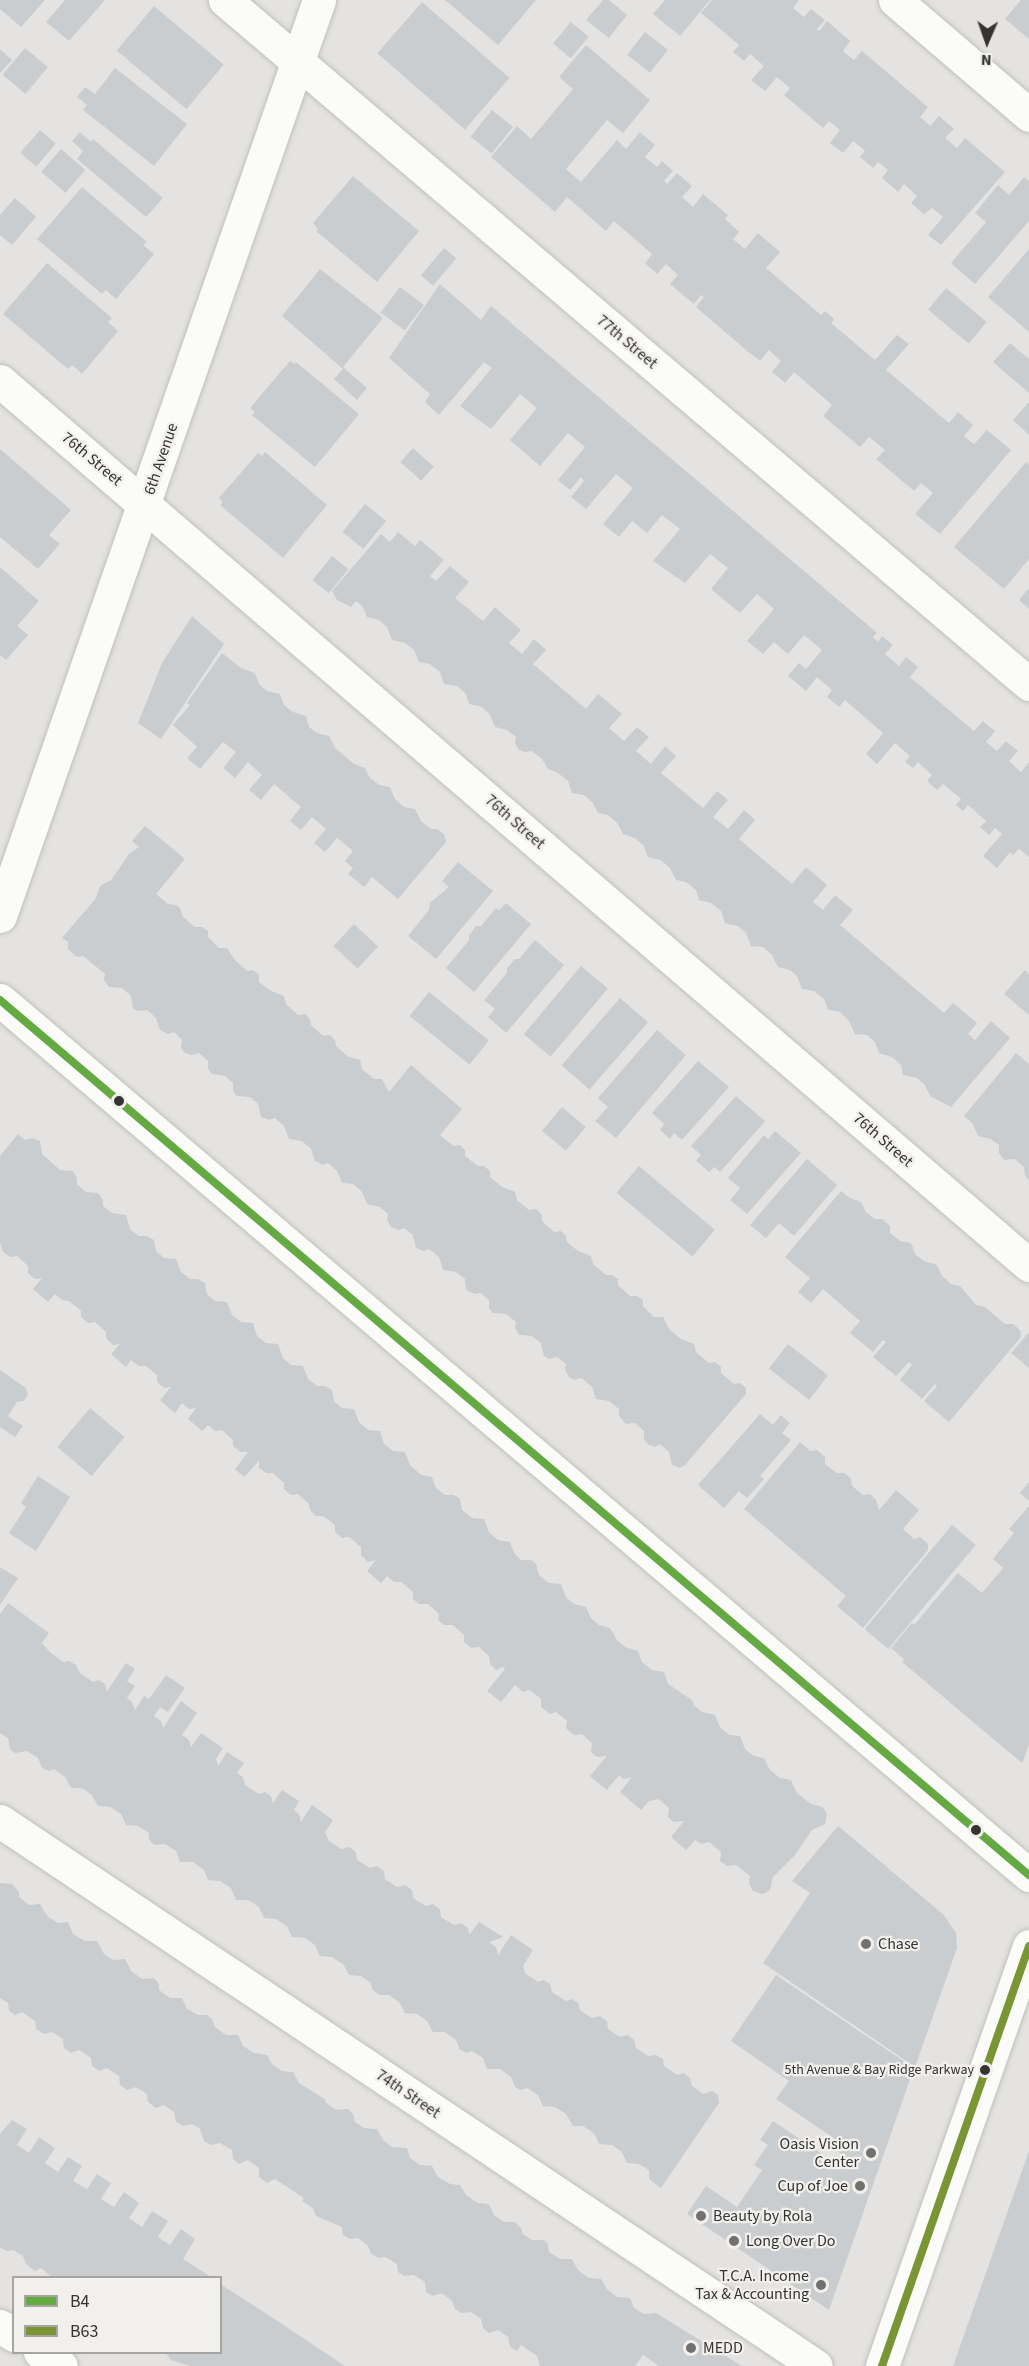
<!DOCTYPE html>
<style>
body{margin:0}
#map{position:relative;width:1029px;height:2366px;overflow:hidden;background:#e4e3e1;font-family:"Source Sans 3",sans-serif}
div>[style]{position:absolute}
.building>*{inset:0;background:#c9cdd0;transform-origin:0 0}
.roads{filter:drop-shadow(0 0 2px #c1c0bf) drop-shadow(0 0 2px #c1c0bf)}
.street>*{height:33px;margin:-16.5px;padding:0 16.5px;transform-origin:16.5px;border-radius:16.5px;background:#fbfbfa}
.secondary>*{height:33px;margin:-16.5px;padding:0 16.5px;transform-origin:16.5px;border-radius:16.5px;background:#fbfbfa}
.bus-1>*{height:8px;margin:-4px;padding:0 4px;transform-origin:4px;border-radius:4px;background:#64a942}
.bus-2>*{height:8px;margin:-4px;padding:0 4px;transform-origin:4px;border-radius:4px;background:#799534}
.dots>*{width:16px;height:16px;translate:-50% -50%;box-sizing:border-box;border:3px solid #f2f0ed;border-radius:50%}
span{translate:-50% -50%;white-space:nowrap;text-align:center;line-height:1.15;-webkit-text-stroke:4.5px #f2f0ed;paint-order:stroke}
.bus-label{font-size:14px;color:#353433}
.right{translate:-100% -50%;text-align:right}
.street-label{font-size:16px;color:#353433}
.poi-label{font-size:16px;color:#353433}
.left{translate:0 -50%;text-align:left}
.legend{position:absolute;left:12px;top:2276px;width:210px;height:78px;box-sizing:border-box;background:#f2f0ed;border:2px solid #a6a5a3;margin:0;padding:8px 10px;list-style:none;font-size:18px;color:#353433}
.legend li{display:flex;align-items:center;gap:12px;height:30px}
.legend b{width:30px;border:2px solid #a6a5a3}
.north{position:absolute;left:957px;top:12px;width:60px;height:60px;-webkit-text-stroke:4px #f2f0ed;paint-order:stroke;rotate:182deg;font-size:16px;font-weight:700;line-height:24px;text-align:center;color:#353433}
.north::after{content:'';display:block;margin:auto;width:21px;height:27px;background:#353433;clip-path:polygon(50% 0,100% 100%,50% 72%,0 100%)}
</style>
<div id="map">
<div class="building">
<i style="clip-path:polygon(0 0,45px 0,21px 27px,0 9px)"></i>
<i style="clip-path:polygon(65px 0,105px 0,69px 41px,46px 22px)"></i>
<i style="clip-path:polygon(445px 0,536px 0,498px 45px)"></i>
<i style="clip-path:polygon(603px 0,609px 0,627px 15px,609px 38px,586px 20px)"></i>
<i style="clip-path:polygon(665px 0,710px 0,680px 36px,653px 14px)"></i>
<i style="clip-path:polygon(712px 0,799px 0,793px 8px,804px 17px,811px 9px,825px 20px,817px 29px,819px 31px,827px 21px,850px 41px,843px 51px,854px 60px,862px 51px,928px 107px,920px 117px,930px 126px,939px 116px,954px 129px,945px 138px,957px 148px,965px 138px,1005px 172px,941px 245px,928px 235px,943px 217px,932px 208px,924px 214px,911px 203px,917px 196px,904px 184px,898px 192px,882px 178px,888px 170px,878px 162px,873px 168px,860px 157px,865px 151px,853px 141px,843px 153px,830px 143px,840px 130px,829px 121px,823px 128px,784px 95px,790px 88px,777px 77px,765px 91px,751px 80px,764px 66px,750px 54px,744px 61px,733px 52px,739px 45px,701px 13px)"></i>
<i style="clip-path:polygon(1021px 0,1029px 0,1029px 39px,1005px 19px)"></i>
<i style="left:422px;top:2px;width:116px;height:68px;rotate:41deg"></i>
<i style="left:154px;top:6px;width:91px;height:58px;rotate:40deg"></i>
<i style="left:571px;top:22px;width:23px;height:28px;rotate:40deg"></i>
<i style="left:645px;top:32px;width:29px;height:29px;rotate:38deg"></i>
<i style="clip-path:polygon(586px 45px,650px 100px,623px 133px,607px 120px,566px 169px,581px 182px,617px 140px,626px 149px,640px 132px,655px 145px,645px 157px,657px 167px,662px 161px,673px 171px,664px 181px,667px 184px,677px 173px,692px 186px,682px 197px,693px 207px,703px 194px,728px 215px,725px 219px,739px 232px,733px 239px,745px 249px,758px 233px,780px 252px,766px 268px,821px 315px,825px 311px,834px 319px,831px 323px,875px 360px,897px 335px,909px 344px,886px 370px,949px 423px,958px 412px,973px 425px,964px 436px,974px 444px,987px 430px,1011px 450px,940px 534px,915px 514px,933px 493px,921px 483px,914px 491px,876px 459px,885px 450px,869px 437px,860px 447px,823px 416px,832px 405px,794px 372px,785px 383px,772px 372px,781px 361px,769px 350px,760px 361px,746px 350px,696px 307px,704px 297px,701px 295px,694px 304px,670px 284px,678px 275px,666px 264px,657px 274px,645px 263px,652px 254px,614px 221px,606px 231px,567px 197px,555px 212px,491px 157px,517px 126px,531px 139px,573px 89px,559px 77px)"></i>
<i style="left:25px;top:48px;width:30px;height:35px;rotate:40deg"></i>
<i style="clip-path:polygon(0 49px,12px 60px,0 73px)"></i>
<i style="clip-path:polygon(115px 68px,187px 124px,154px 166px,83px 110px,87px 105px,77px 97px,85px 87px,95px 94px)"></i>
<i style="left:492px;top:110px;width:27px;height:34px;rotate:39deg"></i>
<i style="left:40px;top:130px;width:21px;height:30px;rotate:41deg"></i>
<i style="clip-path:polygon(80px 132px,91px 142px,93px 139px,163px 198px,146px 217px,77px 159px,83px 151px,72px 141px)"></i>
<i style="left:61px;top:149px;width:32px;height:30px;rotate:41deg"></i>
<i style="clip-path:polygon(353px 176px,419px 231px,377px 282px,316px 231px,318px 229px,313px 223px)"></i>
<i style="clip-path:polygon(1024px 177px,1029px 181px,1029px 221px,975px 284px,951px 263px,986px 222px,975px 213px,998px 185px,1009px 195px)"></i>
<i style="clip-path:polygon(82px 187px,147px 242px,143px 245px,154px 254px,116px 299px,106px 290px,102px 294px,37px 239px)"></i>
<i style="clip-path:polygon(15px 198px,36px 217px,12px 245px,0 235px,0 215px)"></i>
<i style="left:444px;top:248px;width:16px;height:36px;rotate:40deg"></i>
<i style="clip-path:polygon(1029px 249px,1029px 332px,988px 297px)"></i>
<i style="clip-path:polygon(47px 263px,112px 318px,108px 322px,118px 331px,82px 374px,72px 365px,68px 369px,3px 314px)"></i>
<i style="clip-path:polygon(320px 269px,383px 318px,343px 367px,367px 388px,357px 400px,334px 379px,343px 369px,282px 316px)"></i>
<i style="clip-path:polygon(440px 284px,481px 320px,491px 306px,869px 626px,877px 633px,873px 637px,878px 642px,882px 636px,893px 645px,885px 654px,899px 666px,906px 657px,918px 667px,910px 677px,936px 699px,974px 731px,983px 721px,995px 731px,986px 742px,997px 751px,1006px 741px,1018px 751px,1009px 761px,1021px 772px,1029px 762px,1029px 857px,1019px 849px,1013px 855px,1010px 852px,997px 868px,983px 856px,1002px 834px,995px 828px,989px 835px,980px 827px,986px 821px,968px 805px,963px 811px,956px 805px,961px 799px,943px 784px,937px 790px,927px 781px,932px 775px,918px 762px,913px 768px,905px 762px,910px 756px,895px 743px,877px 764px,866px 754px,883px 733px,845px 700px,839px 707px,827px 697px,832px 690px,817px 677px,806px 691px,788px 676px,799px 663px,806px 669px,822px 650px,804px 635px,788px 654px,774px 642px,763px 654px,747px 641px,774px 609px,757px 594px,740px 613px,711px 589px,728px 568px,710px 554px,685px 583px,653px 561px,680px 529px,662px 515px,647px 533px,632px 521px,619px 537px,603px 524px,633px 488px,616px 474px,586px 509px,571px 497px,584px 481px,581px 477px,570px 490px,558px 480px,585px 447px,568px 433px,540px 466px,510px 440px,537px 408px,520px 394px,491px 429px,460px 406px,492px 368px,484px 362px,439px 415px,425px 402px,430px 394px,389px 358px)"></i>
<i style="left:400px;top:287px;width:30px;height:32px;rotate:37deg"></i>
<i style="left:946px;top:288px;width:53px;height:28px;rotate:40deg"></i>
<i style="clip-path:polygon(1010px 343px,1029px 359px,1029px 393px,993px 362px)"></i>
<i style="clip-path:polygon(290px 361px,295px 364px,296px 362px,359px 414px,315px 467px,252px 415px,255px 412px,250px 408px)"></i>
<i style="clip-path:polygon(1029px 402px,1029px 435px,1013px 420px)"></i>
<i style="left:413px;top:448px;width:28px;height:19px;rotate:42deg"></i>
<i style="clip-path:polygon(0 449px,71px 510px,49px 535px,60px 544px,38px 569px,0 537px)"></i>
<i style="clip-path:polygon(265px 452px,327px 505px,283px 558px,220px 505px,223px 502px,219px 498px,258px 453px,262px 456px)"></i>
<i style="clip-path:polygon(1026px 462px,1029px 465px,1029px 559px,1004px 589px,954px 547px)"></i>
<i style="left:365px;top:504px;width:27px;height:36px;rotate:39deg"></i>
<i style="clip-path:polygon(398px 532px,415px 546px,420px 540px,444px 560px,430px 576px,436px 581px,450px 566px,469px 582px,455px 598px,483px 621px,495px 607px,521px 630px,509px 643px,522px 654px,534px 639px,546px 650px,533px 664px,586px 709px,598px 694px,622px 714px,609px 728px,624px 741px,637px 727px,649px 737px,636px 751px,651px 764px,665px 746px,676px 756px,661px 773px,703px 808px,717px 791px,728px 800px,713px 817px,728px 829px,744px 810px,755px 820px,739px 839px,792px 884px,806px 867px,827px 885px,813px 902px,823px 910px,835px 895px,853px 910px,840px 925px,944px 1013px,953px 1003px,977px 1023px,968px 1034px,975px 1040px,991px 1021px,1010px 1038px,951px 1107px,930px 1096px,925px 1085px,917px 1078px,903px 1075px,901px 1065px,892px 1057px,879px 1053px,875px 1042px,867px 1035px,855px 1034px,849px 1021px,840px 1012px,828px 1010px,824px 999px,814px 991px,802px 989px,797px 976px,790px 970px,778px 967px,772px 955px,763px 947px,751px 946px,746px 933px,738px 926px,725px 923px,721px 911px,711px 903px,699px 900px,696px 890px,686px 882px,676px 880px,670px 868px,661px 860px,648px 857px,644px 846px,635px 838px,623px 834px,618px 824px,608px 815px,598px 813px,593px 803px,584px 795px,572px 793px,568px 781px,558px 773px,548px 769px,542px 759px,532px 751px,525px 752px,519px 750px,515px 743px,516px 737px,507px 730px,495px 727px,490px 715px,482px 707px,469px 704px,466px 694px,457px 686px,444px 684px,440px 672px,430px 664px,419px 662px,414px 650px,405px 643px,392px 640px,387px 627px,379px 620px,367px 617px,363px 607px,356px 601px,351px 607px,337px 600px,332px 591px,381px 534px,390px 542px)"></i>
<i style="left:332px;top:556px;width:21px;height:31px;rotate:39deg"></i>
<i style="clip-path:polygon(0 567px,39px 601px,17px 626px,28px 635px,6px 660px,0 655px)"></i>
<i style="clip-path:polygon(1029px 588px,1029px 609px,1019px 600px)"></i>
<i style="clip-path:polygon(192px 616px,224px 644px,161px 739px,138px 723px,162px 663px)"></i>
<i style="clip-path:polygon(222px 653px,241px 668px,255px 673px,259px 684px,267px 691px,280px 694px,284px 705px,293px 712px,306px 716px,309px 727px,317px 733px,329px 736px,335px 748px,354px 764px,365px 768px,370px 778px,379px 785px,390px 787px,395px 799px,404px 807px,415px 809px,421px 821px,431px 829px,437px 829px,444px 834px,446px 842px,398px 899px,372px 877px,364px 887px,348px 874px,353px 868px,345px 861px,353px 851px,337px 838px,325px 852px,314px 843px,326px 829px,312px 817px,301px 830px,290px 821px,301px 807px,274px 784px,261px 800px,249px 790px,262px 775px,250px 764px,248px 762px,235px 778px,223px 768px,236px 752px,223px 742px,200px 769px,187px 758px,197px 747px,173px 725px,190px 705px,187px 703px)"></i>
<i style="clip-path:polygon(145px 826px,185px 859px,156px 894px,168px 904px,176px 905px,180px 908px,183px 917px,195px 927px,202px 927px,208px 931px,208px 937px,219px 948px,227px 948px,235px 960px,247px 971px,253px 970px,259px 975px,259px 982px,271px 991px,284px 996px,286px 1004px,298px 1015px,305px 1014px,310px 1019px,311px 1025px,323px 1036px,330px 1035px,335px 1040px,336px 1046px,347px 1056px,360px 1060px,362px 1069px,374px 1079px,382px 1079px,389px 1092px,411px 1065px,462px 1109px,440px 1135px,453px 1146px,460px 1145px,465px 1150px,465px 1156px,478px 1166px,484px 1166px,490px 1171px,490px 1177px,502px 1187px,515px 1192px,517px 1200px,529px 1210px,536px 1209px,542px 1215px,542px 1221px,554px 1232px,561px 1231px,566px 1236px,567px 1242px,578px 1251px,591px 1256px,593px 1264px,606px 1275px,612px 1275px,618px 1279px,618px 1285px,630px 1296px,637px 1296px,643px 1300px,643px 1306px,654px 1317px,663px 1317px,669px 1329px,681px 1339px,694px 1344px,696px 1352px,709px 1363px,715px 1362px,721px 1367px,721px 1373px,734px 1384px,740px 1383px,746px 1388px,746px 1394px,685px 1465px,680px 1468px,672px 1465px,669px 1452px,660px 1444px,655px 1447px,647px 1444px,644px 1439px,644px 1431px,635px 1423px,626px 1424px,619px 1416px,619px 1409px,609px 1401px,596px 1399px,592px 1387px,582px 1378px,574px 1380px,569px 1377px,565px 1370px,566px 1364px,557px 1357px,549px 1359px,544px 1356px,541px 1343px,532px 1336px,519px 1335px,515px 1328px,516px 1322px,506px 1314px,493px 1313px,489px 1308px,489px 1300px,481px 1293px,475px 1294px,466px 1290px,465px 1279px,456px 1272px,443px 1270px,439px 1257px,429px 1249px,424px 1251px,416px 1248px,413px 1235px,404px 1228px,399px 1230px,391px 1227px,387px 1220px,388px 1214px,380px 1207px,367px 1204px,362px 1192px,353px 1184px,342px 1183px,337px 1171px,328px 1163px,323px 1165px,315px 1161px,311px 1149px,302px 1141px,289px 1139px,284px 1126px,275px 1118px,269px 1120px,261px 1117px,258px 1104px,250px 1097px,237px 1096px,233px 1091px,233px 1083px,225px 1076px,212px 1074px,208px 1069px,208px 1061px,199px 1053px,192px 1055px,185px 1053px,181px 1048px,182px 1040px,174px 1032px,168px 1034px,160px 1030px,156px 1018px,147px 1010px,137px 1011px,133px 1008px,131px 996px,122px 988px,109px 987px,104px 980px,105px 974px,83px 956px,77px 957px,68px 949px,68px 942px,62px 938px,96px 898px,100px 886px,111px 880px,129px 854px,139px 847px,132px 841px)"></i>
<i style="clip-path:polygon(458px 862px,493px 891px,436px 959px,408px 936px,429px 910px,430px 903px,449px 887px,442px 881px)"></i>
<i style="clip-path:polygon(506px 903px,531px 924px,474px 992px,446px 968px,469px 940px,469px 935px,476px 926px,481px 926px,496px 908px,499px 910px)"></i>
<i style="left:354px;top:924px;width:33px;height:30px;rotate:43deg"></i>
<i style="clip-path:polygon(535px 940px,564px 965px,506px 1033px,488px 1017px,495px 1009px,484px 1000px,507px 973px,507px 968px,515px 959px,519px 959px)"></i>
<i style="left:581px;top:966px;width:35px;height:89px;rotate:40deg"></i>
<i style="clip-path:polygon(1025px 970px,1029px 974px,1029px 1015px,1004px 994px)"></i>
<i style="left:429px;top:992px;width:77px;height:31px;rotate:39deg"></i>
<i style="left:620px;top:998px;width:37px;height:89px;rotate:41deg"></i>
<i style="clip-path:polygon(657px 1030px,686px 1055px,616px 1138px,595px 1121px,608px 1107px,598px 1098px)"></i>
<i style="clip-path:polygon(1016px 1053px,1029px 1064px,1029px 1181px,1025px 1175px,1024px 1167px,1015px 1159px,1004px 1160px,999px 1153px,999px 1145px,991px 1139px,978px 1136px,973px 1124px,964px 1116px)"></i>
<i style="clip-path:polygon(698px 1061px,729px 1087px,682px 1140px,674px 1133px,670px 1139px,660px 1130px,664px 1124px,652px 1113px)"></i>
<i style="clip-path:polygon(736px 1096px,765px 1121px,720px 1172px,714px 1167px,709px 1172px,696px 1161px,701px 1155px,691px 1146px)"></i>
<i style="left:562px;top:1107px;width:31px;height:31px;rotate:40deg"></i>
<i style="clip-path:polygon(775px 1131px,801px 1153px,747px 1214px,730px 1200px,740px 1188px,728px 1178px,764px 1135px,768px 1139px)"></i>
<i style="clip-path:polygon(18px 1134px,25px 1140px,32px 1138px,40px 1141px,42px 1154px,60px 1170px,73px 1171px,77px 1178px,77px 1184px,86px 1192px,98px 1193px,103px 1200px,103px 1206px,112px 1213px,126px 1215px,130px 1229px,139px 1236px,147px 1236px,154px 1240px,156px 1251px,164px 1258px,176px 1259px,181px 1272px,190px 1279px,198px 1279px,205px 1283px,207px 1294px,215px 1301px,227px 1302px,232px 1315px,241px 1322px,253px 1323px,257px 1336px,266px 1343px,278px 1344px,283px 1358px,291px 1365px,303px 1366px,308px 1379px,317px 1386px,325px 1386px,332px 1390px,334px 1401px,342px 1408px,354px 1409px,359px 1422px,368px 1430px,380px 1431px,384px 1444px,393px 1451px,405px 1452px,410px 1465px,421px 1475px,432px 1477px,436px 1488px,445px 1495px,454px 1495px,460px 1499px,462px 1510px,472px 1518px,484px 1519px,489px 1532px,498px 1540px,510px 1542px,514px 1553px,521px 1560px,531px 1560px,536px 1564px,539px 1575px,549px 1583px,561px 1584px,566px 1597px,574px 1604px,586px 1607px,591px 1618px,599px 1625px,610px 1628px,617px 1640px,625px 1647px,638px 1651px,642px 1662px,652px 1670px,664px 1672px,668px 1684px,692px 1700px,694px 1705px,702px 1712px,715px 1715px,720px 1727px,729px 1735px,740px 1736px,745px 1749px,754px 1756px,764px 1758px,770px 1770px,780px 1778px,791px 1780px,797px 1793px,811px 1804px,823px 1807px,827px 1814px,825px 1824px,812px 1830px,795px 1855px,773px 1877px,770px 1890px,763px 1894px,753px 1891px,749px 1884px,750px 1876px,736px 1865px,727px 1866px,720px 1861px,721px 1852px,709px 1842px,701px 1844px,695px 1840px,686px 1850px,671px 1837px,684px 1821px,674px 1822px,668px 1817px,669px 1808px,658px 1799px,649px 1801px,641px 1810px,620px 1792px,632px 1777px,623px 1779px,619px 1775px,607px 1790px,590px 1776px,607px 1756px,597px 1757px,591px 1752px,592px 1743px,582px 1734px,574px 1735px,566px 1728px,567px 1721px,556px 1712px,550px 1714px,541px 1707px,541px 1699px,530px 1690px,523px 1692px,515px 1685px,501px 1702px,487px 1691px,505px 1669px,503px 1667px,496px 1670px,490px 1664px,489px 1656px,479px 1647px,471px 1648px,464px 1642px,464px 1635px,453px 1625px,444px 1625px,438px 1620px,439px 1614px,428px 1604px,419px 1604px,413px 1599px,413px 1592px,401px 1582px,394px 1582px,387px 1576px,381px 1583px,367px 1571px,376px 1560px,368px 1562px,361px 1555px,361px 1547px,349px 1537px,342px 1538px,335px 1532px,335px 1525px,323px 1516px,316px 1516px,310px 1510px,309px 1504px,298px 1494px,291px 1495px,284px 1489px,284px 1483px,273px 1473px,266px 1473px,259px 1468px,259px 1461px,244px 1477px,235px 1469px,248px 1452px,240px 1452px,233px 1446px,233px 1440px,222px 1430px,215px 1431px,208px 1425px,202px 1431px,188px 1419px,196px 1408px,189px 1409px,182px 1403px,175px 1413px,160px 1400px,171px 1387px,164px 1388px,157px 1382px,157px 1375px,146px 1366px,139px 1366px,131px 1360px,126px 1367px,111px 1354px,120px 1344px,113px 1345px,106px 1338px,106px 1332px,95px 1322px,88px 1323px,81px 1317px,81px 1311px,69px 1301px,62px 1300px,55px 1294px,48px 1302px,33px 1289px,42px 1278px,35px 1279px,28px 1273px,28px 1266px,17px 1256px,10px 1257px,3px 1252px,0 1243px,0 1156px)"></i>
<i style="clip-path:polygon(807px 1159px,837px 1185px,794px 1236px,779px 1223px,766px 1238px,750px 1225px)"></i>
<i style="left:639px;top:1166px;width:99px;height:35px;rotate:40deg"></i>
<i style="clip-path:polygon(841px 1191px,850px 1198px,861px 1202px,866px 1212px,875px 1219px,882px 1219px,890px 1226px,890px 1233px,900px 1241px,911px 1243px,916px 1255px,924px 1261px,937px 1265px,942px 1276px,951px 1284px,960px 1286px,976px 1305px,985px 1307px,1005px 1324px,1013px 1324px,1020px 1330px,1021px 1337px,949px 1422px,924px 1401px,937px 1386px,935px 1384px,922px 1399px,900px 1380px,912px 1365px,909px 1362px,896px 1376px,873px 1357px,886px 1342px,883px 1340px,873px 1352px,850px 1333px,860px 1321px,823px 1289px,811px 1303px,798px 1292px,810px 1278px,785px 1257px)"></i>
<i style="clip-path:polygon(1029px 1332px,1029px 1368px,1011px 1353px)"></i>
<i style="left:788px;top:1344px;width:51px;height:31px;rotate:38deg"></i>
<i style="clip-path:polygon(0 1370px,26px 1388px,28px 1395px,24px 1401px,17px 1402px,8px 1416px,23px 1426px,15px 1437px,0 1427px)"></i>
<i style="left:90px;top:1408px;width:45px;height:51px;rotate:40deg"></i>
<i style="clip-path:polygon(760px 1414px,773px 1425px,781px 1415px,790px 1423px,782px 1433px,791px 1440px,760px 1476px,764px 1479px,747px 1498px,739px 1491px,724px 1508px,698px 1485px)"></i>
<i style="clip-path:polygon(800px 1442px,810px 1451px,817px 1450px,825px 1457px,825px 1464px,837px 1473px,844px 1473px,851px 1478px,852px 1486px,863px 1495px,870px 1494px,876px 1500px,879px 1510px,896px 1490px,919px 1510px,903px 1529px,914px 1539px,920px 1537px,928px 1544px,928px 1550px,863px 1628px,837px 1606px,846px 1596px,744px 1509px)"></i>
<i style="clip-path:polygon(38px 1476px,70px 1497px,36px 1551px,9px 1533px,26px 1507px,21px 1503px)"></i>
<i style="clip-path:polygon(1029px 1482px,1029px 1501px,1020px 1493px)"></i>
<i style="clip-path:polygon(1029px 1506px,1029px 1745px,1022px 1763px,902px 1662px,904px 1659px,891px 1648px,912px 1623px,914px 1625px,958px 1573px,982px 1593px,1003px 1568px,993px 1559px,1014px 1533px,1009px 1529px)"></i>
<i style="left:952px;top:1525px;width:31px;height:136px;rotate:40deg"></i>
<i style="clip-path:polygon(0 1567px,18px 1578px,0 1605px)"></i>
<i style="clip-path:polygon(8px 1603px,49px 1633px,42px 1643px,51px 1653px,63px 1662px,69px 1661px,76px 1665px,80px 1673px,93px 1682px,99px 1680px,105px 1684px,107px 1691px,126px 1663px,135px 1669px,127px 1681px,135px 1686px,127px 1698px,132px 1702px,135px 1710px,144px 1696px,149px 1699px,166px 1675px,185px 1688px,168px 1712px,160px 1707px,154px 1716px,161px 1721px,163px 1728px,181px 1701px,197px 1713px,182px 1735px,189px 1740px,191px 1747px,201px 1733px,223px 1748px,216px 1759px,218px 1766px,227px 1752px,244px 1763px,237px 1773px,243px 1777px,245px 1785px,259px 1794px,265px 1792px,271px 1796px,273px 1803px,282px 1790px,299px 1801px,294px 1810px,299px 1814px,301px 1822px,312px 1805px,333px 1820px,325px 1832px,329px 1841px,341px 1849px,349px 1847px,356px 1852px,357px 1860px,370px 1868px,377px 1866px,384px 1871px,385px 1879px,397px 1887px,405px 1885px,412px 1890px,413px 1898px,426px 1906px,433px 1904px,440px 1909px,441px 1917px,454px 1925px,461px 1923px,468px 1928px,469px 1935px,479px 1922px,503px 1937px,489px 1942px,496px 1947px,498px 1955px,511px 1935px,533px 1950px,523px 1966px,525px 1973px,538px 1982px,544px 1980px,550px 1984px,552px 1992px,566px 2001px,572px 1999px,578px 2003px,580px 2010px,592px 2018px,600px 2016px,607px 2021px,608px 2029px,620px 2037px,628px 2035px,634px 2040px,636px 2048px,648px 2056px,656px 2055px,663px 2059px,664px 2066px,677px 2075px,684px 2073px,690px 2078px,692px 2086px,703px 2094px,712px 2091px,718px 2095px,719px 2103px,661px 2188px,649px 2179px,649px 2170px,639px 2164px,627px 2163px,622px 2152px,612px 2145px,599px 2144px,594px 2133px,583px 2126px,573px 2126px,566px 2114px,555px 2107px,543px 2106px,538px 2095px,527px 2088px,521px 2090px,515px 2087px,511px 2077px,500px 2069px,487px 2069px,483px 2058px,472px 2051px,467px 2053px,460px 2050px,456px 2040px,445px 2032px,433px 2032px,427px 2021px,417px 2014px,405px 2013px,399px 2002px,389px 1995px,379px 1995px,372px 1989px,371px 1983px,361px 1976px,349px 1975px,343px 1964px,332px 1957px,320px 1956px,315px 1945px,305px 1938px,292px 1937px,287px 1926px,276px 1919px,264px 1918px,259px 1907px,248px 1900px,236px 1900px,231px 1888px,220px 1881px,208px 1880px,204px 1870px,193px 1862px,180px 1862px,176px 1851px,165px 1844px,154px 1845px,149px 1839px,149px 1833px,138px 1826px,126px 1825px,121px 1814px,110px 1807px,98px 1806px,92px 1795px,82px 1788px,71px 1788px,65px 1777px,54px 1769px,49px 1771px,42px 1768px,38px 1758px,27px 1751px,15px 1753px,10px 1749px,8px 1738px,0 1733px,0 1614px)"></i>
<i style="clip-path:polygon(838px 1826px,944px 1915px,956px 1933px,957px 1948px,915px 2067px,763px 1963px,810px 1893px,792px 1881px)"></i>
<i style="clip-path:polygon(0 1883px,12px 1884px,19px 1892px,19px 1897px,29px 1905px,40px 1904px,47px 1916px,58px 1923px,68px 1922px,73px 1934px,85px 1941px,97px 1941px,104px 1954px,113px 1960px,125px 1959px,131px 1971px,142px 1979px,154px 1978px,159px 1984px,159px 1990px,170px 1998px,182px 1998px,187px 2009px,198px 2015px,207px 2015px,212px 2019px,215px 2027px,226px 2035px,238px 2035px,243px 2046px,254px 2053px,267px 2055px,272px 2064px,282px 2071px,293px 2072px,299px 2083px,326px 2100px,325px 2102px,336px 2110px,348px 2109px,353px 2114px,355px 2122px,364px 2128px,377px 2129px,383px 2140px,392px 2147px,407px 2148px,410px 2158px,420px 2165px,432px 2166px,438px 2177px,450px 2184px,460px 2185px,466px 2195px,478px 2203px,489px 2204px,494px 2215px,504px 2222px,515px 2222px,521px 2228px,523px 2234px,532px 2240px,544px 2240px,548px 2244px,549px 2252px,560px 2259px,572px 2259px,578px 2270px,589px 2278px,601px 2279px,607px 2289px,617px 2297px,630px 2298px,634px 2308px,644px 2314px,656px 2313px,742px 2366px,659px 2366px,643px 2355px,635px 2366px,540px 2366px,537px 2356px,521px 2345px,517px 2351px,510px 2347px,508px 2337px,498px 2330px,489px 2333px,483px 2328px,481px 2319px,471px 2312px,461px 2313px,455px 2309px,452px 2301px,442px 2293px,433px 2296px,426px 2292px,425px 2282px,414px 2275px,404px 2276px,398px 2272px,397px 2264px,385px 2257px,379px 2258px,371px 2254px,368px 2246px,358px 2238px,350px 2239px,343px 2235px,342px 2227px,316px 2216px,313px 2208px,302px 2201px,304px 2198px,275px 2179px,267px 2183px,259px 2177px,259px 2168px,248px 2160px,239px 2164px,233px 2159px,232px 2150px,220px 2143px,211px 2145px,204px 2141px,200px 2129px,192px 2124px,183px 2126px,176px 2122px,174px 2112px,164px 2105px,156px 2108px,148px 2102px,147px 2094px,136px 2087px,127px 2090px,120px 2085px,119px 2076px,107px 2068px,99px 2071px,92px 2066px,91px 2058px,79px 2050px,71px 2053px,64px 2048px,63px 2039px,52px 2032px,44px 2034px,36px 2029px,35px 2021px,22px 2012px,15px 2015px,9px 2011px,8px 2003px,0 1998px)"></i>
<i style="clip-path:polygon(776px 1975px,914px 2068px,829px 2310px,687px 2214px,706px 2186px,737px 2207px,762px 2170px,754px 2165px,768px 2145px,760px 2140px,773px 2121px,835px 2163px,841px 2154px,834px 2148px,838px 2141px,776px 2099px,789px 2081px,731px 2041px)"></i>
<i style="clip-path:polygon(12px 2120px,27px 2129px,17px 2145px,29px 2153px,39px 2137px,55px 2148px,45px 2163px,58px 2172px,68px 2157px,82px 2166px,73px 2181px,87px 2189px,97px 2174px,111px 2183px,101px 2199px,114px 2207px,124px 2192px,139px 2203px,129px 2218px,142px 2227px,152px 2211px,168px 2221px,158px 2237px,170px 2245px,181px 2229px,195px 2239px,183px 2259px,211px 2277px,52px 2277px,41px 2268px,35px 2271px,26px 2264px,23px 2256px,13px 2250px,6px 2251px,0 2247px,0 2134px)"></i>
<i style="clip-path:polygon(1029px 2151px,1029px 2366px,953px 2366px)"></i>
<i style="clip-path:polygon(220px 2284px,267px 2314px,345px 2366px,190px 2366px,171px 2360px,165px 2352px,220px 2352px)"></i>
</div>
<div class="roads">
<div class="street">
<i style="left:225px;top:0;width:1056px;rotate:40.39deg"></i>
<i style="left:895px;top:0;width:177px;rotate:40.6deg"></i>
<i style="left:0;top:381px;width:1357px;rotate:40.67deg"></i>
<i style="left:0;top:1000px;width:1351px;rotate:40.38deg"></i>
<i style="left:0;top:1821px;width:981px;rotate:33.74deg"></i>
<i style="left:0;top:2326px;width:17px;rotate:33deg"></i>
<i style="left:40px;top:2352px;width:25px;rotate:34deg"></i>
</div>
<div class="secondary">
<i style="left:0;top:916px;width:970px;rotate:-70.8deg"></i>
<i style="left:882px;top:2366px;width:445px;rotate:-70.7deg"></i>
</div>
</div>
<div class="bus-1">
<i style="left:0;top:1000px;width:1351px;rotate:40.38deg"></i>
</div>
<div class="bus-2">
<i style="left:882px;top:2366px;width:445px;rotate:-70.7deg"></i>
</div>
<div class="dots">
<i style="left:119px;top:1101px;background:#353433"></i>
<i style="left:976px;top:1830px;background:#353433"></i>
<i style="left:866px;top:1944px;background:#727170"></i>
<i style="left:985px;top:2070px;background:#353433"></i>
<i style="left:871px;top:2153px;background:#727170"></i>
<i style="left:860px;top:2186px;background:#727170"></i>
<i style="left:701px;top:2216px;background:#727170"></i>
<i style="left:734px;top:2241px;background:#727170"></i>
<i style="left:821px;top:2285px;background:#727170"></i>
<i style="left:691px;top:2348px;background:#727170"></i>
</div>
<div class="bus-label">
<span class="right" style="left:974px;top:2070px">5th Avenue &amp; Bay Ridge Parkway</span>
</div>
<div class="street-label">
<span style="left:627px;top:342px;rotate:40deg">77th Street</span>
<span style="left:92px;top:459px;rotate:40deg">76th Street</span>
<span style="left:161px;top:459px;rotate:-71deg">6th Avenue</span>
<span style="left:515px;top:822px;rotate:41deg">76th Street</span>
<span style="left:883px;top:1140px;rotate:41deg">76th Street</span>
<span style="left:408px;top:2094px;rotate:34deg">74th Street</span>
</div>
<div class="poi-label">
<span class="left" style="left:878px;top:1944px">Chase</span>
<span class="right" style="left:859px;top:2153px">Oasis Vision<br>Center</span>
<span class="right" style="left:848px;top:2186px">Cup of Joe</span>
<span class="left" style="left:713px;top:2216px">Beauty by Rola</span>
<span class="left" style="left:746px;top:2241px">Long Over Do</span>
<span class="right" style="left:809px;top:2285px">T.C.A. Income<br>Tax &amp; Accounting</span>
<span class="left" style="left:703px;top:2348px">MEDD</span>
</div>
<ul class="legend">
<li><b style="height:8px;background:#64a942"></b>B4</li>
<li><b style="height:8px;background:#799534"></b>B63</li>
</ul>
<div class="north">N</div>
</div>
